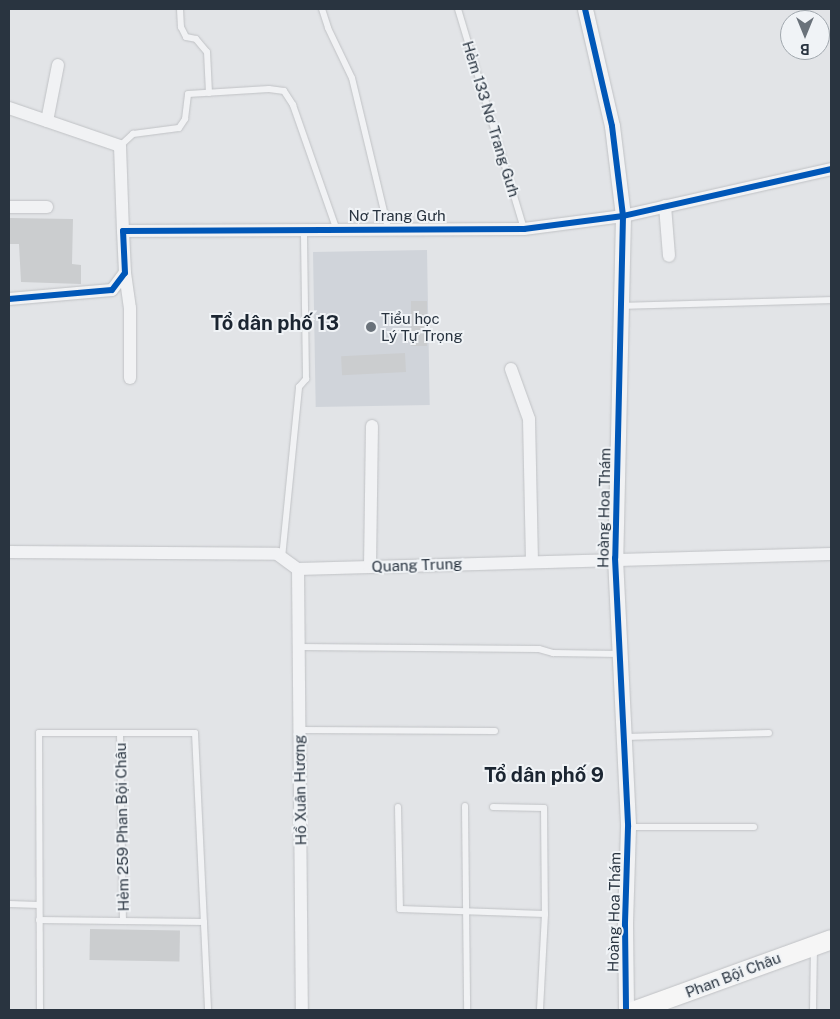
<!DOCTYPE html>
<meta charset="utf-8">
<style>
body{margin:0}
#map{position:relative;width:840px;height:1019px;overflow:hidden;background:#e2e4e7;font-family:"Public Sans",sans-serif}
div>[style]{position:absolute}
.built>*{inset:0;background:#d0d4da;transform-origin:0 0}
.building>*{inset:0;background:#cbcdcf;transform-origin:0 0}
.roads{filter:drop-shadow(0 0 1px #c0c2c5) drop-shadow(0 0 1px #c0c2c5)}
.service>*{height:6px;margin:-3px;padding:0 3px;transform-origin:3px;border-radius:3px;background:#f1f2f4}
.minor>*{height:12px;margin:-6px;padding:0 6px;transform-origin:6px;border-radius:6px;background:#f1f2f4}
.tertiary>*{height:15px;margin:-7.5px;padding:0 7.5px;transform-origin:7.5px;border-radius:7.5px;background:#f1f2f4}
.primary>*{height:19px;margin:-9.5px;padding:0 9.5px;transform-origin:9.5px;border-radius:9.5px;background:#f6f6f6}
.cycleway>*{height:6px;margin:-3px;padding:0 3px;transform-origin:3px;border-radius:3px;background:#0057b8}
.dots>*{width:14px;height:14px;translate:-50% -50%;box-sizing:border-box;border:2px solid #f0f3f6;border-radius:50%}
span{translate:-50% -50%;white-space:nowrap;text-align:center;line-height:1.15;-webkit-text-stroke:4px #f0f3f6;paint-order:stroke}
.street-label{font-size:15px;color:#293440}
.poi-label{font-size:15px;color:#293440}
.left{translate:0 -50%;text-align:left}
.district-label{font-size:20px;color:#1b2531;font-weight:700}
.frame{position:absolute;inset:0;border:10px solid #293440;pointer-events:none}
.north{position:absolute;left:780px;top:10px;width:50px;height:50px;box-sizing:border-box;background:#f0f3f6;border:1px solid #a0a7ad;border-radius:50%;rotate:180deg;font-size:14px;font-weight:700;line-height:20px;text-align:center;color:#293440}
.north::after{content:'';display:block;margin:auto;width:18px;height:22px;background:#6a727a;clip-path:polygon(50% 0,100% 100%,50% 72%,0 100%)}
</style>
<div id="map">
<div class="built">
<i style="left:427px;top:250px;width:155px;height:114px;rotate:89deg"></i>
</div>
<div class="building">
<i style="clip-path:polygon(9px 218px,73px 219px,72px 264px,81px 265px,81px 284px,21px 282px,19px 244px,9px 244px)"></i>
<i style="left:411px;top:301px;width:16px;height:45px"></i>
<i style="left:405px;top:353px;width:19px;height:64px;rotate:87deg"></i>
<i style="left:90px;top:929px;width:90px;height:31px;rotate:1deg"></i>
</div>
<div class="roads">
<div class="service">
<i style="left:180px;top:9px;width:18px;rotate:87deg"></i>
<i style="left:181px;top:27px;width:11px;rotate:63deg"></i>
<i style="left:186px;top:37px;width:10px;rotate:11deg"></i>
<i style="left:196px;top:39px;width:17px;rotate:50deg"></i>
<i style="left:207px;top:52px;width:41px;rotate:87.2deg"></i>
<i style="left:322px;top:9px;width:20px;rotate:72deg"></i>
<i style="left:328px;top:28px;width:55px;rotate:64.4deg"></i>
<i style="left:352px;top:78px;width:154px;rotate:76.5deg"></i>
<i style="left:458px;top:9px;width:230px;rotate:73.3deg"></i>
<i style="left:120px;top:146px;width:18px;rotate:-43deg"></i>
<i style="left:133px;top:134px;width:46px;rotate:-7.4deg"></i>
<i style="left:179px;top:128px;width:11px;rotate:-56deg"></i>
<i style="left:185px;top:119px;width:25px;rotate:-83deg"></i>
<i style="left:188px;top:94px;width:81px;rotate:-3.5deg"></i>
<i style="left:269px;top:89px;width:15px;rotate:8deg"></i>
<i style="left:284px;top:91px;width:17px;rotate:57deg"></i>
<i style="left:293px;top:105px;width:130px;rotate:70.7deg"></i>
<i style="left:621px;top:306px;width:210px;rotate:-1.6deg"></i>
<i style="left:282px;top:558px;width:172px;rotate:-84.3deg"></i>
<i style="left:299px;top:387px;width:11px;rotate:-49deg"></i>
<i style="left:306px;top:379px;width:149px;rotate:-90.8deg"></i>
<i style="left:299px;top:647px;width:240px;rotate:0.5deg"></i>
<i style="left:539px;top:649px;width:15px;rotate:16deg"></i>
<i style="left:553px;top:653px;width:67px;rotate:0.9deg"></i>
<i style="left:300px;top:730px;width:195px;rotate:0.3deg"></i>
<i style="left:120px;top:733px;width:188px;rotate:89.1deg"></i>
<i style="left:625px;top:737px;width:144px;rotate:-1.6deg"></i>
<i style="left:465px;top:806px;width:204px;rotate:89.4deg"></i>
<i style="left:398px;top:807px;width:102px;rotate:88.9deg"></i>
<i style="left:400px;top:909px;width:145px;rotate:2deg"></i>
<i style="left:493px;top:807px;width:51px;rotate:1.1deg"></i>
<i style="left:544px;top:808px;width:106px;rotate:89.5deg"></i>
<i style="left:545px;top:914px;width:96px;rotate:93deg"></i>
<i style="left:628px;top:827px;width:126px"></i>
<i style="left:9px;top:904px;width:30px;rotate:2deg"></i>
<i style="left:39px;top:920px;width:165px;rotate:0.7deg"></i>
<i style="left:40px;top:1010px;width:277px;rotate:-90.2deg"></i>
<i style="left:39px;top:733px;width:156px"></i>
<i style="left:195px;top:733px;width:277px;rotate:87.3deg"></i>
<i style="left:813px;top:1010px;width:61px;rotate:-89.1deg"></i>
</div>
<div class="minor">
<i style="left:9px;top:108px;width:117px;rotate:18.9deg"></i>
<i style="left:120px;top:146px;width:85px;rotate:88deg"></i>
<i style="left:47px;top:121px;width:57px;rotate:-78.9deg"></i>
<i style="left:665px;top:206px;width:50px;rotate:85.4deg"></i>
<i style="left:9px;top:207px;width:38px"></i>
<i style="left:125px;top:273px;width:35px;rotate:82deg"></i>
<i style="left:130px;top:308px;width:70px;rotate:90deg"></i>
<i style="left:9px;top:299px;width:103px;rotate:-5deg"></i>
<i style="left:112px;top:290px;width:21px;rotate:-53deg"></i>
<i style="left:125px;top:273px;width:42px;rotate:-92.7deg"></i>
<i style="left:123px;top:231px;width:401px;rotate:-0.3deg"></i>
<i style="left:524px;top:229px;width:100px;rotate:-7.5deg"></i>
<i style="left:623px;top:216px;width:213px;rotate:-12.7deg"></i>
<i style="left:511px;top:369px;width:53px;rotate:70.2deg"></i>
<i style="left:529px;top:419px;width:142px;rotate:88.8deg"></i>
<i style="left:9px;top:552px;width:268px;rotate:0.4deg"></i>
<i style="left:277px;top:554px;width:26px;rotate:36deg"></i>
<i style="left:298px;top:569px;width:533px;rotate:-1.61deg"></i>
<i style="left:370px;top:567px;width:141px;rotate:-89.2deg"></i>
<i style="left:298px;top:569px;width:441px;rotate:89.5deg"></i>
</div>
<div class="tertiary">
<i style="left:585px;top:9px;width:120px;rotate:77deg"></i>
<i style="left:612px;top:126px;width:91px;rotate:83deg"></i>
<i style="left:623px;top:216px;width:342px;rotate:91.3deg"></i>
<i style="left:615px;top:558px;width:269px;rotate:87.2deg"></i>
<i style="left:628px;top:827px;width:98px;rotate:91.8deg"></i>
<i style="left:625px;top:925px;width:85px;rotate:89.3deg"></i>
</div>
<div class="primary">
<i style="left:635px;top:1010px;width:208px;rotate:-19.9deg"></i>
</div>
</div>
<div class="cycleway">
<i style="left:585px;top:9px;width:120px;rotate:77deg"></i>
<i style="left:612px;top:126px;width:91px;rotate:83deg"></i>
<i style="left:623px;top:216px;width:342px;rotate:91.3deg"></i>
<i style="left:615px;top:558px;width:269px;rotate:87.2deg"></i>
<i style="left:628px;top:827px;width:98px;rotate:91.8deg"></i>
<i style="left:625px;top:925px;width:85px;rotate:89.3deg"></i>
<i style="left:9px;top:299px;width:103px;rotate:-5deg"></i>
<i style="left:112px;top:290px;width:21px;rotate:-53deg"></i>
<i style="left:125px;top:273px;width:42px;rotate:-92.7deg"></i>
<i style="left:123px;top:231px;width:401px;rotate:-0.3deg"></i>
<i style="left:524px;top:229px;width:100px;rotate:-7.5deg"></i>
<i style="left:623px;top:216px;width:213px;rotate:-12.7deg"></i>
</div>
<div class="dots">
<i style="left:371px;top:327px;background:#6a727a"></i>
</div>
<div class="street-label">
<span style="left:491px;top:119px;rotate:73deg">Hẻm 133 Nơ Trang Gưh</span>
<span style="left:397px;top:216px">Nơ Trang Gưh</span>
<span style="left:604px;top:508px;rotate:-89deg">Hoàng Hoa Thám</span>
<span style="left:417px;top:565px;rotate:-2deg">Quang Trung</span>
<span style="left:300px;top:790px;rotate:-91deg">Hồ Xuân Hương</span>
<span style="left:122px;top:827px;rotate:-91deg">Hẻm 259 Phan Bội Châu</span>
<span style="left:614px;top:912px;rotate:-89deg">Hoàng Hoa Thám</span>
<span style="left:733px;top:975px;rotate:-21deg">Phan Bội Châu</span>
</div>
<div class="poi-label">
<span class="left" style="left:381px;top:327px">Tiểu học<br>Lý Tự Trọng</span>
</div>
<div class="district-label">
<span style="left:275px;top:323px">Tổ dân phố 13</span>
<span style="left:544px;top:775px">Tổ dân phố 9</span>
</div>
<div class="frame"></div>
<div class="north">B</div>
</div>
